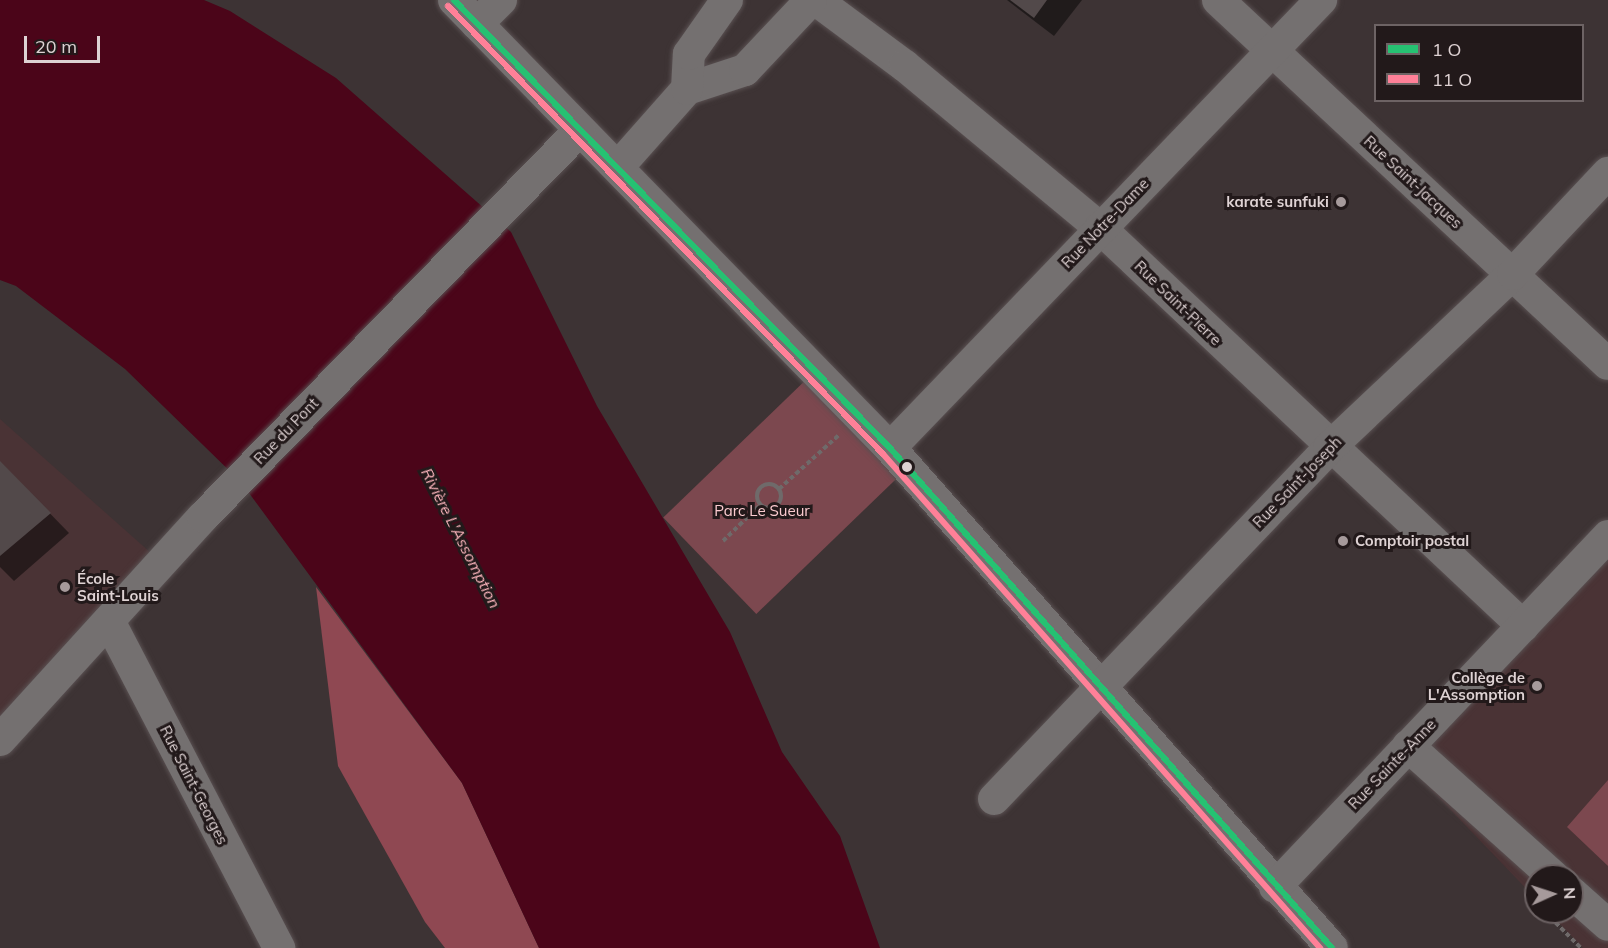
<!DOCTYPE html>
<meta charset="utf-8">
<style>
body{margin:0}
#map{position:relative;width:1608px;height:948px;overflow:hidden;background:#3d3334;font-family:Mulish,sans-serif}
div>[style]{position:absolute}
.built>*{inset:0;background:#4a3335}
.green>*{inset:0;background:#7c484f;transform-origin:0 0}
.forest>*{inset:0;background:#8f4852}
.water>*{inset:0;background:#4b0519}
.shadow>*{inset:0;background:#0007}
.building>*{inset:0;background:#52494a}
.path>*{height:4px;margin-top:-2px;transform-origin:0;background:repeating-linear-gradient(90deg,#6f6a6a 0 4.5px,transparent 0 7.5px)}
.path>.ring{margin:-2px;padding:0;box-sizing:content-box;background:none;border:4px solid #6f6a6a;border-radius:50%}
.roads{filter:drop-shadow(0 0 2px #595051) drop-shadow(0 0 2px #595051)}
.minor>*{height:32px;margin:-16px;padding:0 16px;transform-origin:16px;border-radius:16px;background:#747070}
.bus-1>*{height:6px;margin:-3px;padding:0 3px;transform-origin:3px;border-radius:3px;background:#26c172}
.bus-2>*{height:6px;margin:-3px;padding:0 3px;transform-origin:3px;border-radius:3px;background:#ff8098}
.dots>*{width:16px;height:16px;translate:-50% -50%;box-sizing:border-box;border:3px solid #22191a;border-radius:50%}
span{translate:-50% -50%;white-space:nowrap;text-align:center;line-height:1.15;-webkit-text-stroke:6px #22191a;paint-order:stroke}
.street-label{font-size:15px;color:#ded2d3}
.poi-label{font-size:15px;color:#ded2d3;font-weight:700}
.right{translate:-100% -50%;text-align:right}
.left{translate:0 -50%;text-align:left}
.park-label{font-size:15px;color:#fbcacf}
.water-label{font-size:16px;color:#ffb7bf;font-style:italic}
.legend{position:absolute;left:1374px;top:24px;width:210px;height:78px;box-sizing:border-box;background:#22191a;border:2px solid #6d6364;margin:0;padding:8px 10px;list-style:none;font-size:18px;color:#ded2d3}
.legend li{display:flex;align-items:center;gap:12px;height:30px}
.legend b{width:30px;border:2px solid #6d6364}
.north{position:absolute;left:1524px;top:864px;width:60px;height:60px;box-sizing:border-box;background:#22191a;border:2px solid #6d6364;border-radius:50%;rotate:87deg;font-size:16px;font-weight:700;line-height:24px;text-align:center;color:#ded2d3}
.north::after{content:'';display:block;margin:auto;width:21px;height:27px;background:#a69a9b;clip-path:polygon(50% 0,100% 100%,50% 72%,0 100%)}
.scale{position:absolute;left:24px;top:36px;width:76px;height:27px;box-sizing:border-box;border:3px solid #ded2d3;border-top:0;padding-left:8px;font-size:18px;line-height:21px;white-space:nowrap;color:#ded2d3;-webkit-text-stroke:4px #22191a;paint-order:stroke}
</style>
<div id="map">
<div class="built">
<i style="clip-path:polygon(0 419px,151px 553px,0 740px)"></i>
<i style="clip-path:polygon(1608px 536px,1608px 948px,1583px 948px,1548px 912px,1572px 912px,1572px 876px,1536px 876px,1536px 899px,1399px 756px)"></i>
</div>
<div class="green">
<i style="left:815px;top:371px;width:134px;height:211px;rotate:46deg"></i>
<i style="clip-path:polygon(1608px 780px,1608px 866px,1567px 827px)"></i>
</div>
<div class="forest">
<i style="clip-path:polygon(316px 587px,462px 783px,539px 948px,445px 948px,425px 922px,338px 766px)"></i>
</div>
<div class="water">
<i style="clip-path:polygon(0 0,204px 0,230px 11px,336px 78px,511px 232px,597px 406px,730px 632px,782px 752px,840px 836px,880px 948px,539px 948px,462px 783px,241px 482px,125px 369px,16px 286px,0 280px)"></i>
</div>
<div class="shadow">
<i style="clip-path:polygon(1007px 0,1082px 0,1054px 36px)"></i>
<i style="clip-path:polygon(0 462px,69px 533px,14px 581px,0 567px)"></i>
</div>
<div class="building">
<i style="clip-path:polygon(1010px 0,1047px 0,1034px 18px)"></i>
<i style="clip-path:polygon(0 461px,51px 513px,0 556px)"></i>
</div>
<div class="path">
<i class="ring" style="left:757px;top:484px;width:20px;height:20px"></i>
<i style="left:779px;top:489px;width:81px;rotate:-42deg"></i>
<i style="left:723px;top:541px;width:52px;rotate:-44.2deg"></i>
<i style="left:1545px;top:912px;width:51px;rotate:45deg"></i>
</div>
<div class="roads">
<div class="minor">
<i style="left:454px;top:0;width:625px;rotate:45.78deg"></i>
<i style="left:890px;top:448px;width:667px;rotate:48.52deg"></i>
<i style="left:816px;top:0;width:111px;rotate:36.6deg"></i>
<i style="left:905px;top:66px;width:254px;rotate:39.7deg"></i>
<i style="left:1100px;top:228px;width:581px;rotate:43.26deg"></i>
<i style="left:1218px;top:0;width:533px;rotate:43.03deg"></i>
<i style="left:477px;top:24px;width:34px;rotate:-45deg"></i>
<i style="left:687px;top:89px;width:61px;rotate:-18.1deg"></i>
<i style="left:745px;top:70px;width:96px;rotate:-46.7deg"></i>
<i style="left:618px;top:167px;width:104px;rotate:-48.5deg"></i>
<i style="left:687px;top:89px;width:35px;rotate:-87deg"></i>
<i style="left:689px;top:54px;width:66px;rotate:-54.9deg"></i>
<i style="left:890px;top:448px;width:622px;rotate:-46.11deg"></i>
<i style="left:109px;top:621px;width:369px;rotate:62.5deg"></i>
<i style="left:0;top:740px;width:302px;rotate:-47.7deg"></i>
<i style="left:203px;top:517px;width:540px;rotate:-45.75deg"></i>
<i style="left:1408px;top:746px;width:195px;rotate:41.9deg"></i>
<i style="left:994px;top:799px;width:485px;rotate:-46.3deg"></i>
<i style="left:1329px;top:448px;width:253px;rotate:-43.4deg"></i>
<i style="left:1513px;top:274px;width:139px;rotate:-46.8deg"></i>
<i style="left:1275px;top:887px;width:484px;rotate:-46.5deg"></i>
<i style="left:1572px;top:893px;width:48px;rotate:41.6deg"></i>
</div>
</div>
<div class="bus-1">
<i style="left:454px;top:0;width:625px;rotate:45.78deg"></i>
<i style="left:890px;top:448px;width:667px;rotate:48.52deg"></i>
</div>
<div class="bus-2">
<i style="left:448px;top:6px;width:624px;rotate:45.84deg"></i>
<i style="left:883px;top:454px;width:660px;rotate:48.5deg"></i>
</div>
<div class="dots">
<i style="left:1341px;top:202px;background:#a69a9b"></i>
<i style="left:907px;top:467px;background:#ded2d3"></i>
<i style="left:1343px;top:541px;background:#a69a9b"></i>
<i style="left:65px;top:587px;background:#a69a9b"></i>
<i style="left:1537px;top:686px;background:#a69a9b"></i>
</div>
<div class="street-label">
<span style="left:1413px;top:182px;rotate:43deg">Rue Saint-Jacques</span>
<span style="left:1105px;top:223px;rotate:-46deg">Rue Notre-Dame</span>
<span style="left:1178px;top:303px;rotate:44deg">Rue Saint-Pierre</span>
<span style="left:286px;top:431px;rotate:-46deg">Rue du Pont</span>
<span style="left:1297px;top:482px;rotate:-46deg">Rue Saint-Joseph</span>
<span style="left:1392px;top:764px;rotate:-46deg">Rue Sainte-Anne</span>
<span style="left:194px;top:785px;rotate:63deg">Rue Saint-Georges</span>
</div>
<div class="poi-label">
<span class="right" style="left:1329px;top:202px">karate sunfuki</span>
<span class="left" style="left:1355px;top:541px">Comptoir postal</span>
<span class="left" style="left:77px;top:587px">École<br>Saint-Louis</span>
<span class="right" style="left:1525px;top:686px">Collège de<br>L'Assomption</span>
</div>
<div class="park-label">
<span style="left:762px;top:511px">Parc Le Sueur</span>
</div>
<div class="water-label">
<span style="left:461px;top:538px;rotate:63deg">Rivière L'Assomption</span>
</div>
<ul class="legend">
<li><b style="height:8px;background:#26c172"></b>1 O</li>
<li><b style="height:8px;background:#ff8098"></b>11 O</li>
</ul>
<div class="north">N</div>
<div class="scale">20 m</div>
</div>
